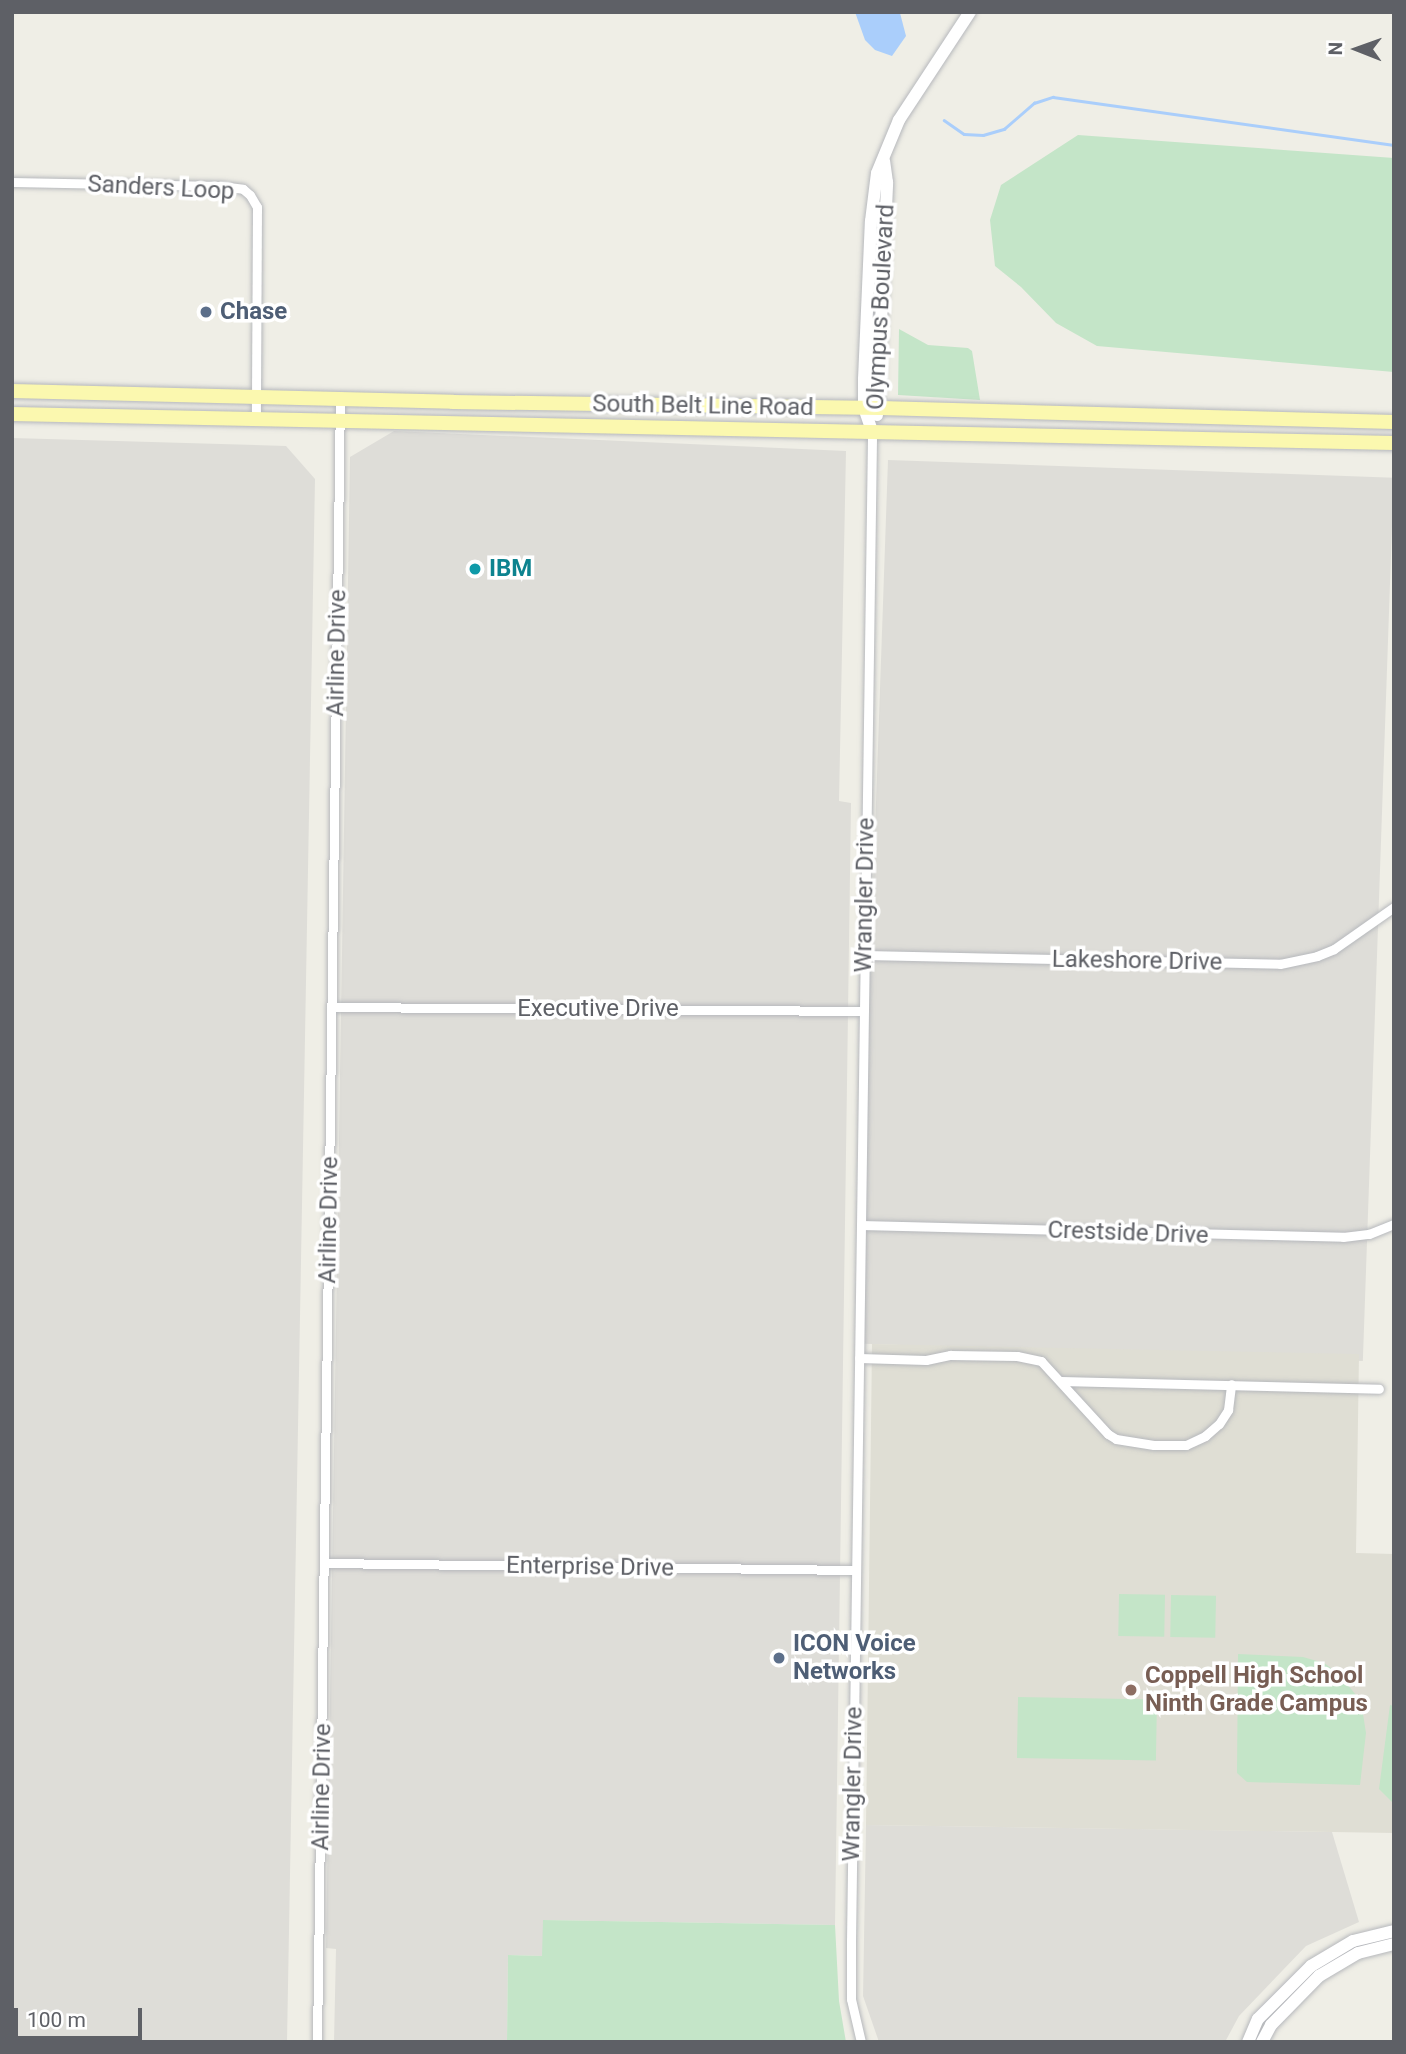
<!DOCTYPE html>
<style>
body{margin:0}
#map{position:relative;width:1406px;height:2054px;overflow:hidden;background:#efeee6;font-family:Roboto,sans-serif}
div>[style]{position:absolute}
.industrial>*{inset:0;background:#deddd8;transform-origin:0 0}
.education>*{inset:0;background:#dfded4}
.green>*{inset:0;background:#c4e5c8;transform-origin:0 0}
.water>*{inset:0;background:#aacefb}
.stream>*{height:2.5px;margin:-1.25px;padding:0 1.25px;transform-origin:1.25px;border-radius:1.25px;background:#aacefb}
.roads{filter:drop-shadow(0 0 2px #b6b8bc) drop-shadow(0 0 2px #b6b8bc)}
.street>*{height:9px;margin:-4.5px;padding:0 4.5px;transform-origin:4.5px;border-radius:4.5px;background:#fff}
.secondary>*{height:12px;margin:-6px;padding:0 6px;transform-origin:6px;border-radius:6px;background:#fff}
.primary>*{height:14px;margin:-7px;padding:0 7px;transform-origin:7px;border-radius:7px;background:#fbf8af}
.dots>*{width:19px;height:19px;translate:-50% -50%;box-sizing:border-box;border:4px solid #fff;border-radius:50%}
span{translate:-50% -50%;white-space:nowrap;text-align:center;line-height:1.15;-webkit-text-stroke:7px #fff;paint-order:stroke}
.street-label{font-size:24px;color:#5e6066}
.service-label{font-size:24px;color:#4e5e75;font-weight:700}
.left{translate:0 -50%;text-align:left}
.culture-label{font-size:24px;color:#0d838f;font-weight:700}
.education-label{font-size:24px;color:#785e54;font-weight:700}
.frame{position:absolute;inset:0;border:14px solid #5e6066;pointer-events:none}
.north{position:absolute;left:1322px;top:14px;width:70px;height:70px;-webkit-text-stroke:5px #fff;paint-order:stroke;rotate:271deg;font-size:19px;font-weight:700;line-height:28px;text-align:center;color:#5e6066}
.north::after{content:'';display:block;margin:auto;width:24px;height:32px;background:#5e6066;clip-path:polygon(50% 0,100% 100%,50% 72%,0 100%)}
.scale{position:absolute;left:14px;top:2008px;width:128px;height:32px;box-sizing:border-box;border:4px solid #5e6066;border-top:0;padding-left:9px;font-size:21px;line-height:24px;white-space:nowrap;color:#5e6066;-webkit-text-stroke:5px #fff;paint-order:stroke}
</style>
<div id="map">
<div class="industrial">
<i style="clip-path:polygon(394px 431px,846px 451px,839px 801px,851px 803px,835px 1925px,544px 1920px,543px 1956px,508px 1955px,507px 2042px,334px 2042px,336px 1949px,326px 1948px,350px 457px)"></i>
<i style="clip-path:polygon(12px 438px,286px 446px,315px 479px,287px 2042px,12px 2042px)"></i>
<i style="left:888px;top:460px;width:506px;height:884px;rotate:2deg"></i>
<i style="clip-path:polygon(866px 1825px,1332px 1832px,1359px 1922px,1306px 1946px,1239px 2016px,1225px 2042px,879px 2042px,863px 1996px)"></i>
</div>
<div class="education">
<i style="clip-path:polygon(872px 1344px,1359px 1354px,1356px 1553px,1394px 1554px,1394px 1833px,866px 1825px)"></i>
</div>
<div class="green">
<i style="clip-path:polygon(1078px 135px,1394px 158px,1394px 372px,1097px 346px,1056px 323px,1021px 287px,995px 266px,990px 220px,1001px 185px)"></i>
<i style="clip-path:polygon(899px 329px,928px 345px,968px 348px,972px 351px,980px 400px,898px 395px)"></i>
<i style="left:1119px;top:1594px;width:46px;height:42px;rotate:1deg"></i>
<i style="left:1171px;top:1595px;width:45px;height:42px;rotate:1deg"></i>
<i style="clip-path:polygon(1238px 1654px,1303px 1657px,1324px 1663px,1339px 1674px,1356px 1695px,1363px 1714px,1366px 1733px,1360px 1785px,1247px 1782px,1237px 1773px)"></i>
<i style="left:1018px;top:1697px;width:139px;height:61px;rotate:1deg"></i>
<i style="clip-path:polygon(1390px 1705px,1394px 1706px,1394px 1804px,1379px 1789px)"></i>
<i style="clip-path:polygon(543px 1920px,835px 1925px,839px 2001px,846px 2042px,507px 2042px,508px 1955px,542px 1956px)"></i>
</div>
<div class="water">
<i style="clip-path:polygon(855px 12px,900px 13px,906px 36px,892px 56px,875px 50px,865px 40px)"></i>
</div>
<div class="stream">
<i style="left:944px;top:120px;width:24px;rotate:35deg"></i>
<i style="left:964px;top:134px;width:19px;rotate:3deg"></i>
<i style="left:983px;top:135px;width:22px;rotate:-16deg"></i>
<i style="left:1004px;top:129px;width:40px;rotate:-41deg"></i>
<i style="left:1034px;top:103px;width:20px;rotate:-18deg"></i>
<i style="left:1053px;top:97px;width:344px;rotate:8deg"></i>
</div>
<div class="roads">
<div class="street">
<i style="left:12px;top:182px;width:208px;rotate:1.1deg"></i>
<i style="left:220px;top:186px;width:23px;rotate:7deg"></i>
<i style="left:243px;top:189px;width:9px;rotate:41deg"></i>
<i style="left:250px;top:195px;width:14px;rotate:60deg"></i>
<i style="left:257px;top:207px;width:212px;rotate:90.3deg"></i>
<i style="left:865px;top:955px;width:415px;rotate:1.2deg"></i>
<i style="left:1280px;top:964px;width:38px;rotate:-12deg"></i>
<i style="left:1317px;top:956px;width:18px;rotate:-22deg"></i>
<i style="left:1334px;top:949px;width:73px;rotate:-35deg"></i>
<i style="left:332px;top:1007px;width:532px;rotate:0.43deg"></i>
<i style="left:861px;top:1225px;width:482px;rotate:1.4deg"></i>
<i style="left:1343px;top:1237px;width:26px;rotate:-7deg"></i>
<i style="left:1369px;top:1234px;width:27px;rotate:-22deg"></i>
<i style="left:859px;top:1358px;width:67px;rotate:1.7deg"></i>
<i style="left:926px;top:1360px;width:25px;rotate:-12deg"></i>
<i style="left:950px;top:1355px;width:67px;rotate:0.9deg"></i>
<i style="left:1017px;top:1356px;width:25px;rotate:12deg"></i>
<i style="left:1041px;top:1361px;width:99px;rotate:47.5deg"></i>
<i style="left:1108px;top:1434px;width:9px;rotate:32deg"></i>
<i style="left:1116px;top:1439px;width:38px;rotate:9deg"></i>
<i style="left:1154px;top:1445px;width:32px"></i>
<i style="left:1186px;top:1445px;width:21px;rotate:-25deg"></i>
<i style="left:1205px;top:1436px;width:18px;rotate:-41deg"></i>
<i style="left:1219px;top:1424px;width:17px;rotate:-57deg"></i>
<i style="left:1228px;top:1410px;width:26px;rotate:-83deg"></i>
<i style="left:1061px;top:1381px;width:318px;rotate:1.4deg"></i>
<i style="left:325px;top:1563px;width:531px;rotate:0.76deg"></i>
<i style="left:317px;top:2042px;width:1643px;rotate:-89.2deg"></i>
<i style="left:861px;top:2042px;width:44px;rotate:-103.1deg"></i>
<i style="left:851px;top:1999px;width:58px;rotate:-90deg"></i>
<i style="left:851px;top:1941px;width:1510px;rotate:-89.2deg"></i>
</div>
<div class="secondary">
<i style="left:877px;top:415px;width:233px;rotate:-87.5deg"></i>
<i style="left:887px;top:182px;width:21px;rotate:-98deg"></i>
<i style="left:872px;top:431px;width:24px;rotate:-109deg"></i>
<i style="left:864px;top:408px;width:29px;rotate:-90deg"></i>
<i style="left:864px;top:379px;width:158px;rotate:-87.5deg"></i>
<i style="left:871px;top:221px;width:48px;rotate:-82.9deg"></i>
<i style="left:877px;top:173px;width:57px;rotate:-67.5deg"></i>
<i style="left:899px;top:120px;width:129px;rotate:-56.7deg"></i>
<i style="left:1248px;top:2042px;width:25px;rotate:-67deg"></i>
<i style="left:1258px;top:2019px;width:75px;rotate:-45deg"></i>
<i style="left:1311px;top:1966px;width:49px;rotate:-30.8deg"></i>
<i style="left:1353px;top:1941px;width:42px;rotate:-13.7deg"></i>
<i style="left:1262px;top:2042px;width:19px;rotate:-62deg"></i>
<i style="left:1271px;top:2025px;width:69px;rotate:-45.6deg"></i>
<i style="left:1319px;top:1976px;width:45px;rotate:-30.5deg"></i>
<i style="left:1358px;top:1953px;width:37px;rotate:-14deg"></i>
</div>
<div class="primary">
<i style="left:12px;top:391px;width:441px;rotate:1.4deg"></i>
<i style="left:453px;top:402px;width:427px;rotate:0.8deg"></i>
<i style="left:880px;top:408px;width:514px;rotate:1.56deg"></i>
<i style="left:12px;top:414px;width:1382px;rotate:1.2deg"></i>
</div>
</div>
<div class="dots">
<i style="left:206px;top:312px;background:#5c6f8a"></i>
<i style="left:475px;top:569px;background:#0f9aa8"></i>
<i style="left:779px;top:1658px;background:#5c6f8a"></i>
<i style="left:1131px;top:1690px;background:#8d6e63"></i>
</div>
<div class="street-label">
<span style="left:161px;top:188px;rotate:3deg">Sanders Loop</span>
<span style="left:881px;top:307px;rotate:-87deg">Olympus Boulevard</span>
<span style="left:703px;top:406px;rotate:1deg">South Belt Line Road</span>
<span style="left:337px;top:653px;rotate:-89deg">Airline Drive</span>
<span style="left:865px;top:895px;rotate:-89deg">Wrangler Drive</span>
<span style="left:1137px;top:961px;rotate:1deg">Lakeshore Drive</span>
<span style="left:598px;top:1009px">Executive Drive</span>
<span style="left:329px;top:1220px;rotate:-89deg">Airline Drive</span>
<span style="left:1128px;top:1233px;rotate:2deg">Crestside Drive</span>
<span style="left:590px;top:1567px;rotate:1deg">Enterprise Drive</span>
<span style="left:853px;top:1784px;rotate:-89deg">Wrangler Drive</span>
<span style="left:322px;top:1787px;rotate:-89deg">Airline Drive</span>
</div>
<div class="service-label">
<span class="left" style="left:220px;top:312px">Chase</span>
<span class="left" style="left:793px;top:1658px">ICON Voice<br>Networks</span>
</div>
<div class="culture-label">
<span class="left" style="left:489px;top:569px">IBM</span>
</div>
<div class="education-label">
<span class="left" style="left:1145px;top:1690px">Coppell High School<br>Ninth Grade Campus</span>
</div>
<div class="frame"></div>
<div class="north">N</div>
<div class="scale">100 m</div>
</div>
